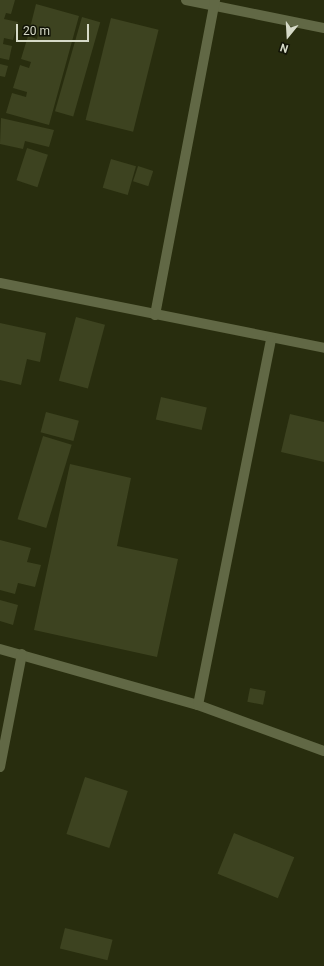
<!DOCTYPE html>
<style>
body{margin:0}
#map{position:relative;width:324px;height:966px;overflow:hidden;background:#282d0e;font-family:Roboto,sans-serif}
div>[style]{position:absolute}
.building>*{inset:0;background:#3d4320;transform-origin:0 0}
.minor>*{height:10px;margin:-5px;padding:0 5px;transform-origin:5px;border-radius:5px;background:#616845}
span{translate:-50% -50%;white-space:nowrap;text-align:center;line-height:1.15;-webkit-text-stroke:3px #121407;paint-order:stroke}
.north{position:absolute;left:268px;top:16px;width:40px;height:40px;-webkit-text-stroke:3px #121407;paint-order:stroke;rotate:198deg;font-size:11px;font-weight:700;line-height:16px;text-align:center;color:#d6dac8}
.north::after{content:'';display:block;margin:auto;width:14px;height:18px;background:#d6dac8;clip-path:polygon(50% 0,100% 100%,50% 72%,0 100%)}
.scale{position:absolute;left:16px;top:24px;width:73px;height:18px;box-sizing:border-box;border:2px solid #d6dac8;border-top:0;padding-left:5px;font-size:12px;line-height:14px;white-space:nowrap;color:#d6dac8;-webkit-text-stroke:3px #121407;paint-order:stroke}
</style>
<div id="map">
<div class="building">
<i style="clip-path:polygon(0 0,15px 0,11px 14px,6px 13px,4px 19px,18px 22px,13px 40px,4px 38px,3px 44px,12px 46px,9px 60px,0 58px)"></i>
<i style="clip-path:polygon(36px 4px,79px 16px,49px 125px,6px 113px,12px 93px,26px 97px,27px 92px,13px 88px,20px 65px,29px 68px,31px 62px,21px 59px,28px 36px,37px 39px,38px 35px,29px 32px)"></i>
<i style="left:82px;top:17px;width:19px;height:98px;rotate:16deg"></i>
<i style="left:111px;top:18px;width:49px;height:105px;rotate:14deg"></i>
<i style="clip-path:polygon(0 64px,8px 66px,5px 77px,0 76px)"></i>
<i style="clip-path:polygon(1px 118px,54px 130px,49px 147px,25px 141px,23px 149px,0 144px)"></i>
<i style="left:27px;top:148px;width:22px;height:34px;rotate:18deg"></i>
<i style="left:111px;top:159px;width:26px;height:30px;rotate:16deg"></i>
<i style="left:138px;top:166px;width:16px;height:16px;rotate:18deg"></i>
<i style="left:76px;top:317px;width:30px;height:66px;rotate:15deg"></i>
<i style="clip-path:polygon(0 323px,46px 333px,40px 362px,27px 359px,21px 385px,0 380px)"></i>
<i style="left:161px;top:397px;width:47px;height:23px;rotate:13deg"></i>
<i style="left:46px;top:412px;width:34px;height:21px;rotate:15deg"></i>
<i style="clip-path:polygon(290px 414px,324px 422px,324px 462px,281px 452px)"></i>
<i style="left:43px;top:436px;width:30px;height:87px;rotate:17deg"></i>
<i style="clip-path:polygon(70px 464px,131px 478px,117px 546px,178px 559px,157px 657px,34px 630px)"></i>
<i style="clip-path:polygon(0 540px,31px 548px,27px 562px,41px 565px,35px 587px,18px 583px,15px 594px,0 590px)"></i>
<i style="clip-path:polygon(0 600px,18px 605px,13px 625px,0 621px)"></i>
<i style="left:250px;top:688px;width:16px;height:14px;rotate:11deg"></i>
<i style="left:85px;top:777px;width:45px;height:60px;rotate:18deg"></i>
<i style="left:234px;top:833px;width:65px;height:44px;rotate:22deg"></i>
<i style="left:65px;top:928px;width:49px;height:21px;rotate:14deg"></i>
</div>
<div class="minor">
<i style="left:186px;top:0;width:141px;rotate:11.5deg"></i>
<i style="left:0;top:283px;width:330px;rotate:11.3deg"></i>
<i style="left:155px;top:315px;width:321px;rotate:-79.2deg"></i>
<i style="left:0;top:649px;width:206px;rotate:15.8deg"></i>
<i style="left:198px;top:705px;width:134px;rotate:20.1deg"></i>
<i style="left:198px;top:705px;width:373px;rotate:-78.7deg"></i>
<i style="left:0;top:767px;width:115px;rotate:-79deg"></i>
</div>
<div class="north">N</div>
<div class="scale">20 m</div>
</div>
